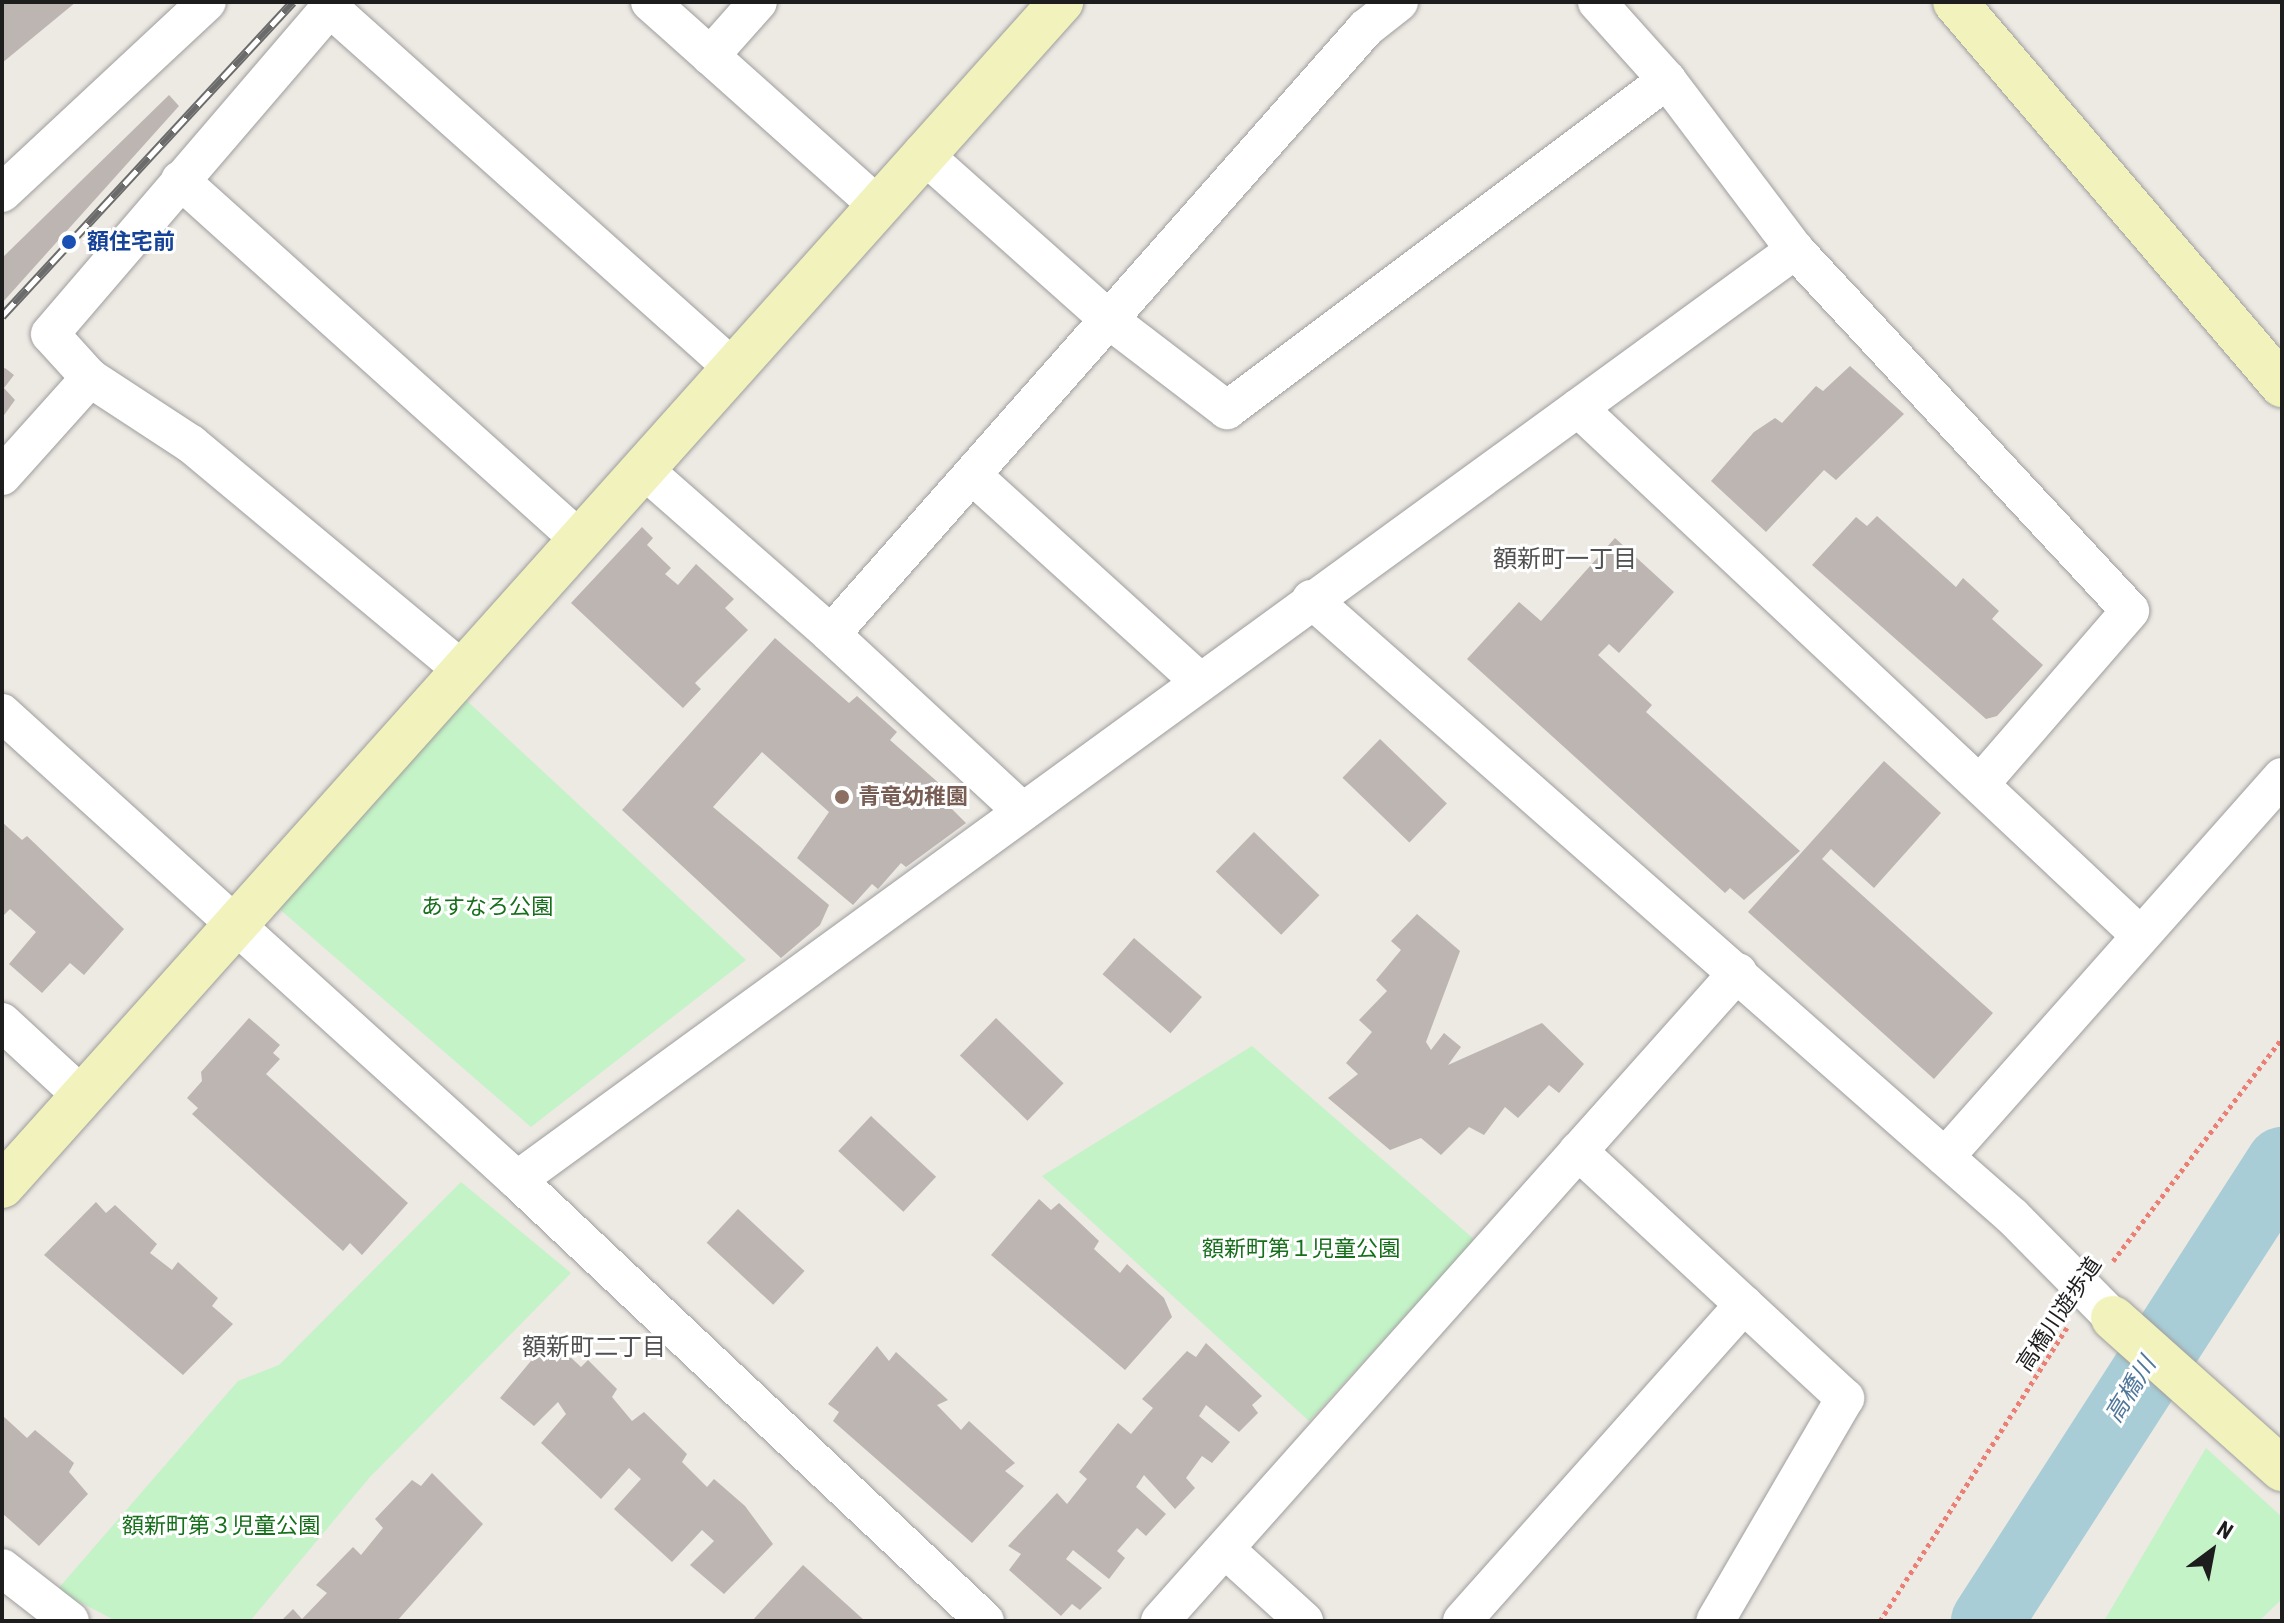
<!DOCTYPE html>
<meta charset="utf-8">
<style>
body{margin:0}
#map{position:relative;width:2284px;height:1623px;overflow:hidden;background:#ede9e3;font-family:"Roboto Condensed","Noto Sans JP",sans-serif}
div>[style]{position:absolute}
.park>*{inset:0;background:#c4f3c7}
.river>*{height:72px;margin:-36px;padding:0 36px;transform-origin:36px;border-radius:36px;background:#a8cdd6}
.building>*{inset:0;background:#bdb5b1;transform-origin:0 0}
.path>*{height:5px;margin-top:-2.5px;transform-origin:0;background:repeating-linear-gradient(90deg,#eb7f76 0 4px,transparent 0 8px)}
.roads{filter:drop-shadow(0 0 2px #9e9e9e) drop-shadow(0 0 2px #9e9e9e)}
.street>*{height:38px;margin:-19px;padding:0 19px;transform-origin:19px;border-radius:19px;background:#fff}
.secondary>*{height:44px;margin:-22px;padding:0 22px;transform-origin:22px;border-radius:22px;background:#f1f2bc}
.rail>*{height:9px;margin-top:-4.5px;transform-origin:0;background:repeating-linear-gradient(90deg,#fff 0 18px,#6b6b6b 0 36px);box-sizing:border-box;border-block:2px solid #6b6b6b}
.dots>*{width:22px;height:22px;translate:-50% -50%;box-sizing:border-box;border:4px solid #fff;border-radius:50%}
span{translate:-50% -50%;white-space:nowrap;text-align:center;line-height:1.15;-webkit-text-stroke:6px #fff;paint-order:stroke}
.transit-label{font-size:22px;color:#164399;font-weight:700}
.left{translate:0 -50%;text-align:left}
.education-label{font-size:22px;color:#785e54;font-weight:700}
.park-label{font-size:22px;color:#166f1b}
.street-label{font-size:22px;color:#1d1d1d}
.neighbourhood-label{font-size:24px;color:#505050}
.water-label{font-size:24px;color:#50789b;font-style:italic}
.frame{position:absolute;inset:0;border:4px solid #1d1d1d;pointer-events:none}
.north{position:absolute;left:2172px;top:1511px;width:80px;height:80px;-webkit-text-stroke:6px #fff;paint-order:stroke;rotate:32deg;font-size:22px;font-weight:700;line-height:32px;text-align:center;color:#1d1d1d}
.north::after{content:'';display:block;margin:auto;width:28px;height:36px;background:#1d1d1d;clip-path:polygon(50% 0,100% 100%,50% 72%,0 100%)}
</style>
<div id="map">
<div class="park">
<i style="clip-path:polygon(465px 699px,746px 960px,531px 1127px,277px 907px)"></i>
<i style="clip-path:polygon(1252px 1046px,1475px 1240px,1309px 1421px,1042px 1176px)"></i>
<i style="clip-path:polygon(461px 1182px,571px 1273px,370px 1477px,250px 1621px,116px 1621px,57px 1590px,238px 1381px,279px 1365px)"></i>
<i style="clip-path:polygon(2206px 1448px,2282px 1517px,2282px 1599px,2259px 1621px,2104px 1621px)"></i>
</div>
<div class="river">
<i style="left:1987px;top:1621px;width:545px;rotate:-57.21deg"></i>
</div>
<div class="building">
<i style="clip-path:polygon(2px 2px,76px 2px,2px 63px)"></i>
<i style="clip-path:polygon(169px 95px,179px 106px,2px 303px,2px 258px)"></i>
<i style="clip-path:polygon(1850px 366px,1904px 414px,1836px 480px,1824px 470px,1766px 532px,1711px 481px,1754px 432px,1775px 418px,1782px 423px,1816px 386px,1823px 391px)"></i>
<i style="clip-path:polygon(5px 368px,14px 375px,4px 388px,15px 400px,2px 418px,2px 370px)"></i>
<i style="clip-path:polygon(1877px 516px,1956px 587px,1963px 578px,1999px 611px,1992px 619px,2043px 665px,1997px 716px,1986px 719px,1812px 565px,1856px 517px,1867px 526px)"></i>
<i style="clip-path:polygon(642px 527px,653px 538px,647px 545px,671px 568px,665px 574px,678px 585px,696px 564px,734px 599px,725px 608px,748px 630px,695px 683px,701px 689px,683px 708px,571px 603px)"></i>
<i style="clip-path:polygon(1615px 538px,1674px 592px,1619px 653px,1609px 644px,1598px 655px,1652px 705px,1646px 712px,1800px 851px,1744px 900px,1730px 888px,1725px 893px,1467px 659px,1519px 602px,1541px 621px)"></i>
<i style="clip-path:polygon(775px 638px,849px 703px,857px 696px,897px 732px,890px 740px,958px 800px,952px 809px,966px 823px,906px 867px,901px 863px,878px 889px,872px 884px,853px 905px,797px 858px,829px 812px,762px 752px,713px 807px,829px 905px,820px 925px,781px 958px,622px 810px)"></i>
<i style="left:1380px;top:739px;width:93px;height:54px;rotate:44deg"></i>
<i style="clip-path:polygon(1884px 761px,1941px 813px,1874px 888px,1831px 849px,1822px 859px,1993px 1013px,1934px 1079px,1748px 912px)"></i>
<i style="clip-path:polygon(2px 822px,22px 840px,27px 836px,124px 929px,84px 975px,70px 963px,42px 993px,9px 964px,36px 932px,10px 909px,2px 917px)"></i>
<i style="left:1254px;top:832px;width:91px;height:55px;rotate:44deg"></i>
<i style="clip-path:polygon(1417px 914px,1460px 951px,1426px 1042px,1431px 1050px,1444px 1033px,1461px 1047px,1448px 1065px,1542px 1023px,1584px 1064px,1559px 1093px,1549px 1085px,1518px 1118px,1505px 1107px,1484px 1135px,1469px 1127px,1441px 1155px,1421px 1138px,1390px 1150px,1328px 1098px,1358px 1074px,1346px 1063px,1372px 1032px,1359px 1020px,1387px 991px,1376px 980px,1401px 950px,1391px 941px)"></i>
<i style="left:1134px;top:938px;width:90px;height:48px;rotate:41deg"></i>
<i style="clip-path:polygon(249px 1018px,280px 1045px,273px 1053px,280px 1059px,266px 1074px,408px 1203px,362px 1255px,350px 1243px,343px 1251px,192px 1114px,198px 1108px,187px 1098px,202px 1081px,201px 1072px)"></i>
<i style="left:996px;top:1018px;width:94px;height:52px;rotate:44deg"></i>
<i style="left:871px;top:1116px;width:89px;height:48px;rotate:43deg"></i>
<i style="clip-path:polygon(1039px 1199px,1051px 1210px,1059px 1203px,1099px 1241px,1094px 1249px,1120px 1273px,1127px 1264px,1164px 1298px,1172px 1317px,1125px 1370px,991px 1255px)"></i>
<i style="clip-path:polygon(96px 1202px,106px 1213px,115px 1205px,157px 1244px,150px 1253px,172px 1270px,178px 1262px,218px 1298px,212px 1306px,233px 1324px,183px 1375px,44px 1255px)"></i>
<i style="left:738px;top:1209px;width:91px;height:46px;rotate:43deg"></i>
<i style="clip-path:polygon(550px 1338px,581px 1367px,588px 1360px,617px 1389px,612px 1397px,632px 1421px,644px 1412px,687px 1454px,682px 1462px,707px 1487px,714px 1479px,745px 1506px,773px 1544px,724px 1594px,690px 1565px,714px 1541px,702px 1530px,672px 1562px,614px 1509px,641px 1479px,629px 1468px,601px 1499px,541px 1443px,566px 1414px,558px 1402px,534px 1426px,500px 1398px)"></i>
<i style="clip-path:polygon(1206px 1343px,1262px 1396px,1252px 1405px,1258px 1413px,1239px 1432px,1206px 1405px,1199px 1416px,1230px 1442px,1212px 1463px,1202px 1456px,1186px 1478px,1195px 1488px,1175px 1509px,1144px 1475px,1136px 1487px,1166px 1514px,1146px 1536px,1137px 1528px,1117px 1551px,1125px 1558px,1109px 1579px,1073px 1550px,1066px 1559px,1102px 1588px,1080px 1610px,1072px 1604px,1061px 1616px,1009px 1570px,1021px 1554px,1008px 1546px,1057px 1493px,1067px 1504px,1087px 1479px,1079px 1472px,1118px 1423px,1131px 1434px,1153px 1408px,1142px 1399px,1187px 1351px,1196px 1357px)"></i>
<i style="clip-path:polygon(877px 1346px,889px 1361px,896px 1352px,948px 1400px,937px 1405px,961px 1430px,969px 1421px,1015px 1463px,1005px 1471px,1024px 1486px,972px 1543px,833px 1421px,839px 1412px,828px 1404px)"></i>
<i style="clip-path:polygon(2px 1415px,27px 1438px,35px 1430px,74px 1463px,69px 1472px,88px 1494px,39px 1546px,2px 1513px)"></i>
<i style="clip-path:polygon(432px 1473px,483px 1524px,397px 1621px,281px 1621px,293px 1609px,302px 1619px,327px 1593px,316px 1585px,353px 1547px,361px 1555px,383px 1528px,375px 1519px,412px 1480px,421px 1486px)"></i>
<i style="clip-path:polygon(803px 1565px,865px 1621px,752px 1621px)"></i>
</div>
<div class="path">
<i style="left:2113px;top:1261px;width:280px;rotate:-52.8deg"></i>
<i style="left:1880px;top:1621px;width:348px;rotate:-57.5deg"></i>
</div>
<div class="roads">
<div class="street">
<i style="left:650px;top:2px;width:303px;rotate:41.8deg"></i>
<i style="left:330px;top:8px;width:539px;rotate:41.77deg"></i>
<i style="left:710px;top:56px;width:72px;rotate:-48.4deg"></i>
<i style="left:922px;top:153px;width:249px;rotate:41.7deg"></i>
<i style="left:1108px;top:319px;width:150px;rotate:37.4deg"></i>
<i style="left:1227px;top:410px;width:550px;rotate:-36.87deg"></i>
<i style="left:180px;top:180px;width:537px;rotate:41.98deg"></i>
<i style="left:2px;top:193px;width:280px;rotate:-43deg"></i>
<i style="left:1795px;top:250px;width:492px;rotate:47.1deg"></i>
<i style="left:2130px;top:611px;width:226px;rotate:130.9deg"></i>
<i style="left:90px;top:378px;width:121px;rotate:33.2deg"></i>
<i style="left:191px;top:444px;width:353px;rotate:39.8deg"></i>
<i style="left:1578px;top:408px;width:769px;rotate:43.16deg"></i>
<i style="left:642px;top:468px;width:264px;rotate:41.3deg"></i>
<i style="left:972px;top:475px;width:307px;rotate:42.2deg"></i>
<i style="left:2px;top:476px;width:132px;rotate:-48.1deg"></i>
<i style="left:90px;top:378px;width:59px;rotate:-132.3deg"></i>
<i style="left:50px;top:334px;width:438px;rotate:-49.4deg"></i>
<i style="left:1311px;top:599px;width:935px;rotate:41.36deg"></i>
<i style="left:2013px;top:1217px;width:142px;rotate:45.3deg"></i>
<i style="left:2px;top:713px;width:695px;rotate:42.2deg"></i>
<i style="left:517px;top:1180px;width:643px;rotate:43.3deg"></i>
<i style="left:1022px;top:811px;width:260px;rotate:-137.2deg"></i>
<i style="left:831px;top:634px;width:808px;rotate:-48.56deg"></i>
<i style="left:1366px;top:28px;width:42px;rotate:-38.2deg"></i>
<i style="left:2px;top:1022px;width:108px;rotate:42.7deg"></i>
<i style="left:1578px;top:1151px;width:364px;rotate:42.8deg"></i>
<i style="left:1845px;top:1398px;width:258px;rotate:120.2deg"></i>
<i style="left:1945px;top:1157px;width:508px;rotate:-48.43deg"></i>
<i style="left:517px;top:1180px;width:1581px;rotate:-36.04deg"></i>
<i style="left:1795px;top:250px;width:213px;rotate:-127deg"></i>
<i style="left:1667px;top:80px;width:105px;rotate:-131.9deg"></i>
<i style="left:1225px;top:1549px;width:107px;rotate:42.3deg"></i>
<i style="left:2px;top:1568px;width:86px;rotate:37.9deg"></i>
<i style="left:1160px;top:1621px;width:869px;rotate:-48.31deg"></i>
<i style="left:1462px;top:1621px;width:424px;rotate:-48.3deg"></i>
</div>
<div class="secondary">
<i style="left:1955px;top:2px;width:504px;rotate:49.51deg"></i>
<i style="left:2px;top:1186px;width:1589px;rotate:-48.19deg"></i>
<i style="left:2113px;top:1318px;width:227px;rotate:41.8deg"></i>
</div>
</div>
<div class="rail">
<i style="left:2px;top:316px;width:428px;rotate:-47.2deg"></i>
</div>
<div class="dots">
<i style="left:69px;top:242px;background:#1a4fb4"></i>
<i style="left:842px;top:797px;background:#8d6e63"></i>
</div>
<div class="transit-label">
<span class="left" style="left:87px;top:242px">額住宅前</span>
</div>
<div class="education-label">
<span class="left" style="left:858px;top:797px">青竜幼稚園</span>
</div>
<div class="park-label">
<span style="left:487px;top:907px">あすなろ公園</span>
<span style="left:1301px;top:1249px">額新町第１児童公園</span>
<span style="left:221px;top:1526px">額新町第３児童公園</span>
</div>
<div class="street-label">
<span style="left:2059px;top:1314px;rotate:-56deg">高橋川遊歩道</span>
</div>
<div class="neighbourhood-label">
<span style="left:1565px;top:560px">額新町一丁目</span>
<span style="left:594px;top:1348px">額新町二丁目</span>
</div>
<div class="water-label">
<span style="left:2131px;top:1390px;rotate:-58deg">高橋川</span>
</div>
<div class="frame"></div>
<div class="north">N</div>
</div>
